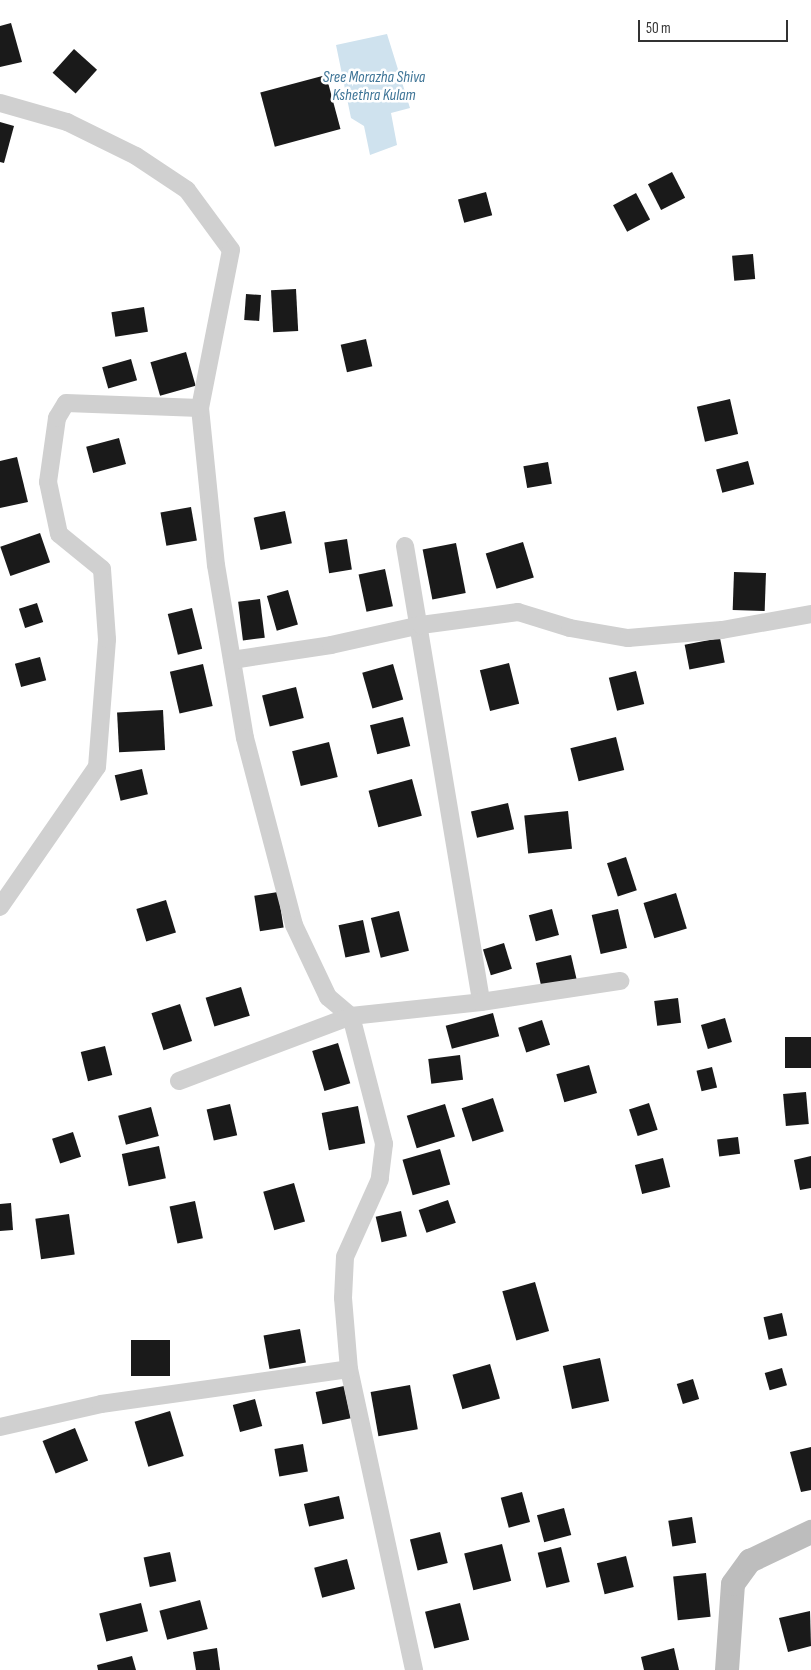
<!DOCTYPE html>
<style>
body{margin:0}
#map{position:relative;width:811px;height:1670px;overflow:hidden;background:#fff;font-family:"Sofia Sans Condensed",sans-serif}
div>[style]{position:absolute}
.water>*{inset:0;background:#cfe2ee}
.building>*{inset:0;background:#1a1a1a;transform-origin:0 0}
.street>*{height:18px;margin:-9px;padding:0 9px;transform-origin:9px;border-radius:9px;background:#d0d0d0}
.secondary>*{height:24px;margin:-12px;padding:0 12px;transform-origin:12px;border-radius:12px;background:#bdbdbd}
span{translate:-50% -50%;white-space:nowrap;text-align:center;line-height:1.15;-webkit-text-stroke:5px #fff;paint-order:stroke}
.water-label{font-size:16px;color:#3f7597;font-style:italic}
.scale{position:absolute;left:638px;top:20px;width:150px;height:22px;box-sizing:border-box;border:2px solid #333;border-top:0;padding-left:6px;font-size:15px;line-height:18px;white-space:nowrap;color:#333;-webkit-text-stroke:4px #fff;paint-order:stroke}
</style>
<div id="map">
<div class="water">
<i style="clip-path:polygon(387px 34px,410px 108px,391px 113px,397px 145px,370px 155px,364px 126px,351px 118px,336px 45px)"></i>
</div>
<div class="building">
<i style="clip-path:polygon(11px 23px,22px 62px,0 67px,0 26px)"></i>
<i style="left:74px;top:49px;width:31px;height:32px;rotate:42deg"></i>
<i style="left:326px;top:75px;width:56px;height:68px;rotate:75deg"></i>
<i style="clip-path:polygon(0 122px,14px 126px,4px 163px,0 162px)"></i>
<i style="left:672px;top:172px;width:29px;height:27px;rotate:63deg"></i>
<i style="left:486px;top:192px;width:24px;height:29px;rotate:75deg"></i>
<i style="left:636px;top:193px;width:30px;height:26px;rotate:62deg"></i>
<i style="left:753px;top:254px;width:25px;height:21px;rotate:85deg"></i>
<i style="left:296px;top:289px;width:42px;height:25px;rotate:87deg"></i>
<i style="left:246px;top:294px;width:15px;height:26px;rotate:4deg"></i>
<i style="left:144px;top:307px;width:25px;height:33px;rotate:81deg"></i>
<i style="left:366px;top:339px;width:28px;height:26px;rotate:77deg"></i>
<i style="left:186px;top:352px;width:35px;height:37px;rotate:74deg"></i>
<i style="left:131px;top:359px;width:22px;height:30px;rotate:74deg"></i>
<i style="left:730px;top:399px;width:36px;height:34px;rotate:77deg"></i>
<i style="left:119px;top:438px;width:27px;height:34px;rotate:75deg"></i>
<i style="clip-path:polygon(17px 457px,28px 502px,0 508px,0 461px)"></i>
<i style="left:748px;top:461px;width:24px;height:33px;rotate:75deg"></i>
<i style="left:548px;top:462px;width:22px;height:25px;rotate:80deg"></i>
<i style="left:191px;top:507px;width:34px;height:31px;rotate:80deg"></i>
<i style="left:285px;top:511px;width:33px;height:32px;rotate:78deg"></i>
<i style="left:40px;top:533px;width:31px;height:42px;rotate:71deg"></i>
<i style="left:347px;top:539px;width:31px;height:23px;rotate:81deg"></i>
<i style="left:523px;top:542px;width:37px;height:39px;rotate:73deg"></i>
<i style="left:456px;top:543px;width:51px;height:34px;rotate:79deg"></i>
<i style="left:385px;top:569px;width:38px;height:27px;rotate:78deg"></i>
<i style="left:734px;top:572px;width:32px;height:38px;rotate:2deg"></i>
<i style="left:288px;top:590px;width:36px;height:22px;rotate:74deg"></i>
<i style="left:260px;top:599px;width:39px;height:22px;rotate:83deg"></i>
<i style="left:37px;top:603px;width:20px;height:19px;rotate:72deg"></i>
<i style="left:192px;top:608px;width:42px;height:25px;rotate:76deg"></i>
<i style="left:720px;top:638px;width:25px;height:36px;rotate:79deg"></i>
<i style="left:40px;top:657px;width:24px;height:26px;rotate:75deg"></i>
<i style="left:509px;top:663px;width:42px;height:30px;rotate:76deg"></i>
<i style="left:203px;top:664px;width:43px;height:34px;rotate:77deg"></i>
<i style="left:393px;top:664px;width:37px;height:32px;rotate:74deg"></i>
<i style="left:636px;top:671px;width:34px;height:28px;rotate:76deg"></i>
<i style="left:296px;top:687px;width:32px;height:35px;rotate:76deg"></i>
<i style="left:163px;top:710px;width:40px;height:46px;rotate:87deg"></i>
<i style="left:403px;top:717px;width:30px;height:34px;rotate:76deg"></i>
<i style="left:616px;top:737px;width:34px;height:47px;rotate:76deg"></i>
<i style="left:329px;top:742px;width:36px;height:38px;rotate:76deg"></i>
<i style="left:142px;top:769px;width:26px;height:28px;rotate:77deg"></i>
<i style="left:412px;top:779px;width:38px;height:45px;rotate:75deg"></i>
<i style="left:508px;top:803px;width:27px;height:38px;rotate:77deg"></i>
<i style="left:568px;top:811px;width:38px;height:44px;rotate:84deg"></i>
<i style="left:626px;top:857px;width:35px;height:20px;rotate:72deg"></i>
<i style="left:278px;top:892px;width:36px;height:24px;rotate:81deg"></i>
<i style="left:676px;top:893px;width:37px;height:34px;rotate:73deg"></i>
<i style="left:166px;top:900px;width:34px;height:31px;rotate:73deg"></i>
<i style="left:552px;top:909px;width:27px;height:24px;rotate:75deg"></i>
<i style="left:618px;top:909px;width:40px;height:27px;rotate:77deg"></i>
<i style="left:399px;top:911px;width:41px;height:29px;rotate:76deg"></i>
<i style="left:363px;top:920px;width:33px;height:25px;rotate:78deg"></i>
<i style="left:504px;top:943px;width:27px;height:22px;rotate:73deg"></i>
<i style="left:571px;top:955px;width:26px;height:36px;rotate:77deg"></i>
<i style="left:241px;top:987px;width:30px;height:37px;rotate:73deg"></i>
<i style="left:678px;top:998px;width:25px;height:24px;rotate:83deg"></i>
<i style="left:180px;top:1004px;width:39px;height:30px;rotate:72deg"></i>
<i style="left:493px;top:1013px;width:24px;height:49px;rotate:75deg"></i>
<i style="left:725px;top:1018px;width:25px;height:25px;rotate:74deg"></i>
<i style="left:542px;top:1020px;width:26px;height:25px;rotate:72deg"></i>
<i style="left:785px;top:1037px;width:26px;height:31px"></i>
<i style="left:338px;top:1043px;width:42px;height:27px;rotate:73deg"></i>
<i style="left:105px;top:1046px;width:30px;height:25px;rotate:76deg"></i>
<i style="left:460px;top:1055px;width:25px;height:32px;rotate:83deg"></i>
<i style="left:589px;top:1065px;width:29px;height:34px;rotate:74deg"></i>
<i style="left:712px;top:1067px;width:21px;height:16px;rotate:76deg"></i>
<i style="left:806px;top:1092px;width:32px;height:23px;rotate:85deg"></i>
<i style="left:493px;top:1098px;width:35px;height:33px;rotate:72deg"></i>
<i style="left:649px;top:1103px;width:28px;height:21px;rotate:72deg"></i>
<i style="left:230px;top:1104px;width:32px;height:24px;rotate:77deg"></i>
<i style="left:445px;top:1104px;width:34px;height:40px;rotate:73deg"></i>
<i style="left:358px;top:1106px;width:38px;height:37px;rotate:79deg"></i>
<i style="left:151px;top:1107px;width:30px;height:34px;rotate:75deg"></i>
<i style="left:73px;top:1132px;width:26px;height:22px;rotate:72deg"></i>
<i style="left:738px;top:1137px;width:17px;height:21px;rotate:83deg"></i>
<i style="left:159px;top:1146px;width:33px;height:38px;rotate:78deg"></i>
<i style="left:440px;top:1149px;width:37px;height:39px;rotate:74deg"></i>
<i style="clip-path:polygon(811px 1156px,811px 1188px,800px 1190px,794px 1160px)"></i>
<i style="left:663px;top:1158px;width:30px;height:29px;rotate:76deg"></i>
<i style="left:294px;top:1183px;width:40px;height:32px;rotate:74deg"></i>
<i style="left:448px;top:1200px;width:24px;height:31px;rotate:71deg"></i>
<i style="left:195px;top:1201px;width:38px;height:26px;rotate:78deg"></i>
<i style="clip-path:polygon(11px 1203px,13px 1230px,0 1231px,0 1204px)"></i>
<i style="left:401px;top:1211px;width:26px;height:26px;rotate:77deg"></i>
<i style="left:69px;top:1214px;width:41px;height:34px;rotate:82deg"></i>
<i style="left:535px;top:1282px;width:51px;height:34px;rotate:74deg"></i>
<i style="left:782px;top:1313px;width:23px;height:19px;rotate:77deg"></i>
<i style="left:300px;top:1329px;width:34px;height:37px;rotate:80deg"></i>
<i style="left:131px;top:1340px;width:39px;height:36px"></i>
<i style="left:600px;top:1358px;width:44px;height:38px;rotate:78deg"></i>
<i style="left:490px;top:1364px;width:36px;height:39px;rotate:74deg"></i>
<i style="left:782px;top:1368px;width:18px;height:18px;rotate:74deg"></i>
<i style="left:693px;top:1379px;width:21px;height:17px;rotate:73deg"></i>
<i style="left:410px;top:1385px;width:45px;height:40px;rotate:80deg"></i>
<i style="left:344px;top:1386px;width:33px;height:29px;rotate:78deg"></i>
<i style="left:255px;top:1399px;width:28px;height:23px;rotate:75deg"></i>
<i style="left:170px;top:1411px;width:47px;height:37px;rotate:73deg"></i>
<i style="left:75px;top:1428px;width:35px;height:35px;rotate:68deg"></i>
<i style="left:303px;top:1444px;width:28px;height:29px;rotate:80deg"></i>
<i style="clip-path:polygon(811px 1447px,811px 1490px,801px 1492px,790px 1452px)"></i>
<i style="left:522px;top:1492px;width:31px;height:22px;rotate:75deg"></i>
<i style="left:339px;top:1496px;width:23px;height:36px;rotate:77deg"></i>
<i style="left:564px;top:1508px;width:28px;height:28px;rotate:75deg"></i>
<i style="left:692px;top:1517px;width:26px;height:24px;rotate:81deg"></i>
<i style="left:440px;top:1532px;width:32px;height:31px;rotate:76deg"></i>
<i style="left:502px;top:1544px;width:38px;height:39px;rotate:76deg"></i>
<i style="left:561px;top:1547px;width:36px;height:24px;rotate:76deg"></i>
<i style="left:170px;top:1552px;width:30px;height:27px;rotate:78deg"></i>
<i style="left:626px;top:1556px;width:32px;height:30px;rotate:76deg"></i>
<i style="left:347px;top:1559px;width:31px;height:34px;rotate:75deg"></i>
<i style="left:706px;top:1573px;width:44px;height:33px;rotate:84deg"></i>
<i style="left:200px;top:1600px;width:30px;height:42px;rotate:75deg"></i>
<i style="left:141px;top:1603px;width:29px;height:43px;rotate:76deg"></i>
<i style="left:460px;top:1603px;width:38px;height:36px;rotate:76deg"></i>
<i style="clip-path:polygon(810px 1611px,811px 1646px,788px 1652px,779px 1618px)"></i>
<i style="clip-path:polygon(217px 1648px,220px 1670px,196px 1670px,193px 1652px)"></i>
<i style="clip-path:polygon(674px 1648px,679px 1670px,644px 1670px,641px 1657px)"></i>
<i style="clip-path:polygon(132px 1656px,136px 1670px,98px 1670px,97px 1665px)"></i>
</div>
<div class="street">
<i style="left:0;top:103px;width:70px;rotate:15.8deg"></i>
<i style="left:67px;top:122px;width:77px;rotate:26.2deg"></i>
<i style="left:136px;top:156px;width:61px;rotate:33.7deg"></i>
<i style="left:187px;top:190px;width:74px;rotate:53.7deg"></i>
<i style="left:231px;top:250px;width:161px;rotate:101.1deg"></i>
<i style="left:200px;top:408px;width:158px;rotate:84.2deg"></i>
<i style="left:216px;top:565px;width:175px;rotate:80.5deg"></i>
<i style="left:245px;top:738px;width:193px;rotate:75.3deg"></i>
<i style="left:294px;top:925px;width:80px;rotate:64.7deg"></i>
<i style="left:328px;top:997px;width:30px;rotate:40deg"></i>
<i style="left:351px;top:1016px;width:132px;rotate:75.5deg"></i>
<i style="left:384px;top:1144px;width:35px;rotate:97deg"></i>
<i style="left:380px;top:1179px;width:85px;rotate:114.2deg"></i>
<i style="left:345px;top:1257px;width:41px;rotate:92.8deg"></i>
<i style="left:343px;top:1298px;width:71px;rotate:85.2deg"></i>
<i style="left:349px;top:1369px;width:308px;rotate:77.8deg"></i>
<i style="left:405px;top:546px;width:462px;rotate:80.5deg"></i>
<i style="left:232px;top:660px;width:100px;rotate:-8.6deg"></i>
<i style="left:331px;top:645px;width:92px;rotate:-12.5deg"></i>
<i style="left:421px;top:625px;width:98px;rotate:-7.6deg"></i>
<i style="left:518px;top:612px;width:54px;rotate:17.1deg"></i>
<i style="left:570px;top:628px;width:59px;rotate:9.8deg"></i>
<i style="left:628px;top:638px;width:94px;rotate:-4.9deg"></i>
<i style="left:722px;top:630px;width:90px;rotate:-10.2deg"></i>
<i style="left:0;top:907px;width:170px;rotate:-55.3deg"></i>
<i style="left:97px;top:767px;width:128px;rotate:-85.5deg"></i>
<i style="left:107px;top:639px;width:70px;rotate:-94.1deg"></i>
<i style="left:102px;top:569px;width:55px;rotate:-140.9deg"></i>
<i style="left:59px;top:534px;width:53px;rotate:-101.9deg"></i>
<i style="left:48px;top:482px;width:65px;rotate:-82deg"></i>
<i style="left:57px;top:418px;width:17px;rotate:-59deg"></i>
<i style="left:66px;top:403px;width:134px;rotate:2.1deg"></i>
<i style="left:179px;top:1081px;width:184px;rotate:-20.7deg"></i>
<i style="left:351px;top:1016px;width:131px;rotate:-6.1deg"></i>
<i style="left:481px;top:1002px;width:141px;rotate:-8.6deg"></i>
<i style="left:0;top:1427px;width:104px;rotate:-12.8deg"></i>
<i style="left:101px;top:1404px;width:250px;rotate:-8deg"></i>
</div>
<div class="secondary">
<i style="left:727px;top:1670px;width:86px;rotate:-86deg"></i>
<i style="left:733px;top:1584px;width:29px;rotate:-54deg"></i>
<i style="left:750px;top:1561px;width:68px;rotate:-25.4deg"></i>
</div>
<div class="water-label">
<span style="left:374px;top:87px">Sree Morazha Shiva<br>Kshethra Kulam</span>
</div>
<div class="scale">50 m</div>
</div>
